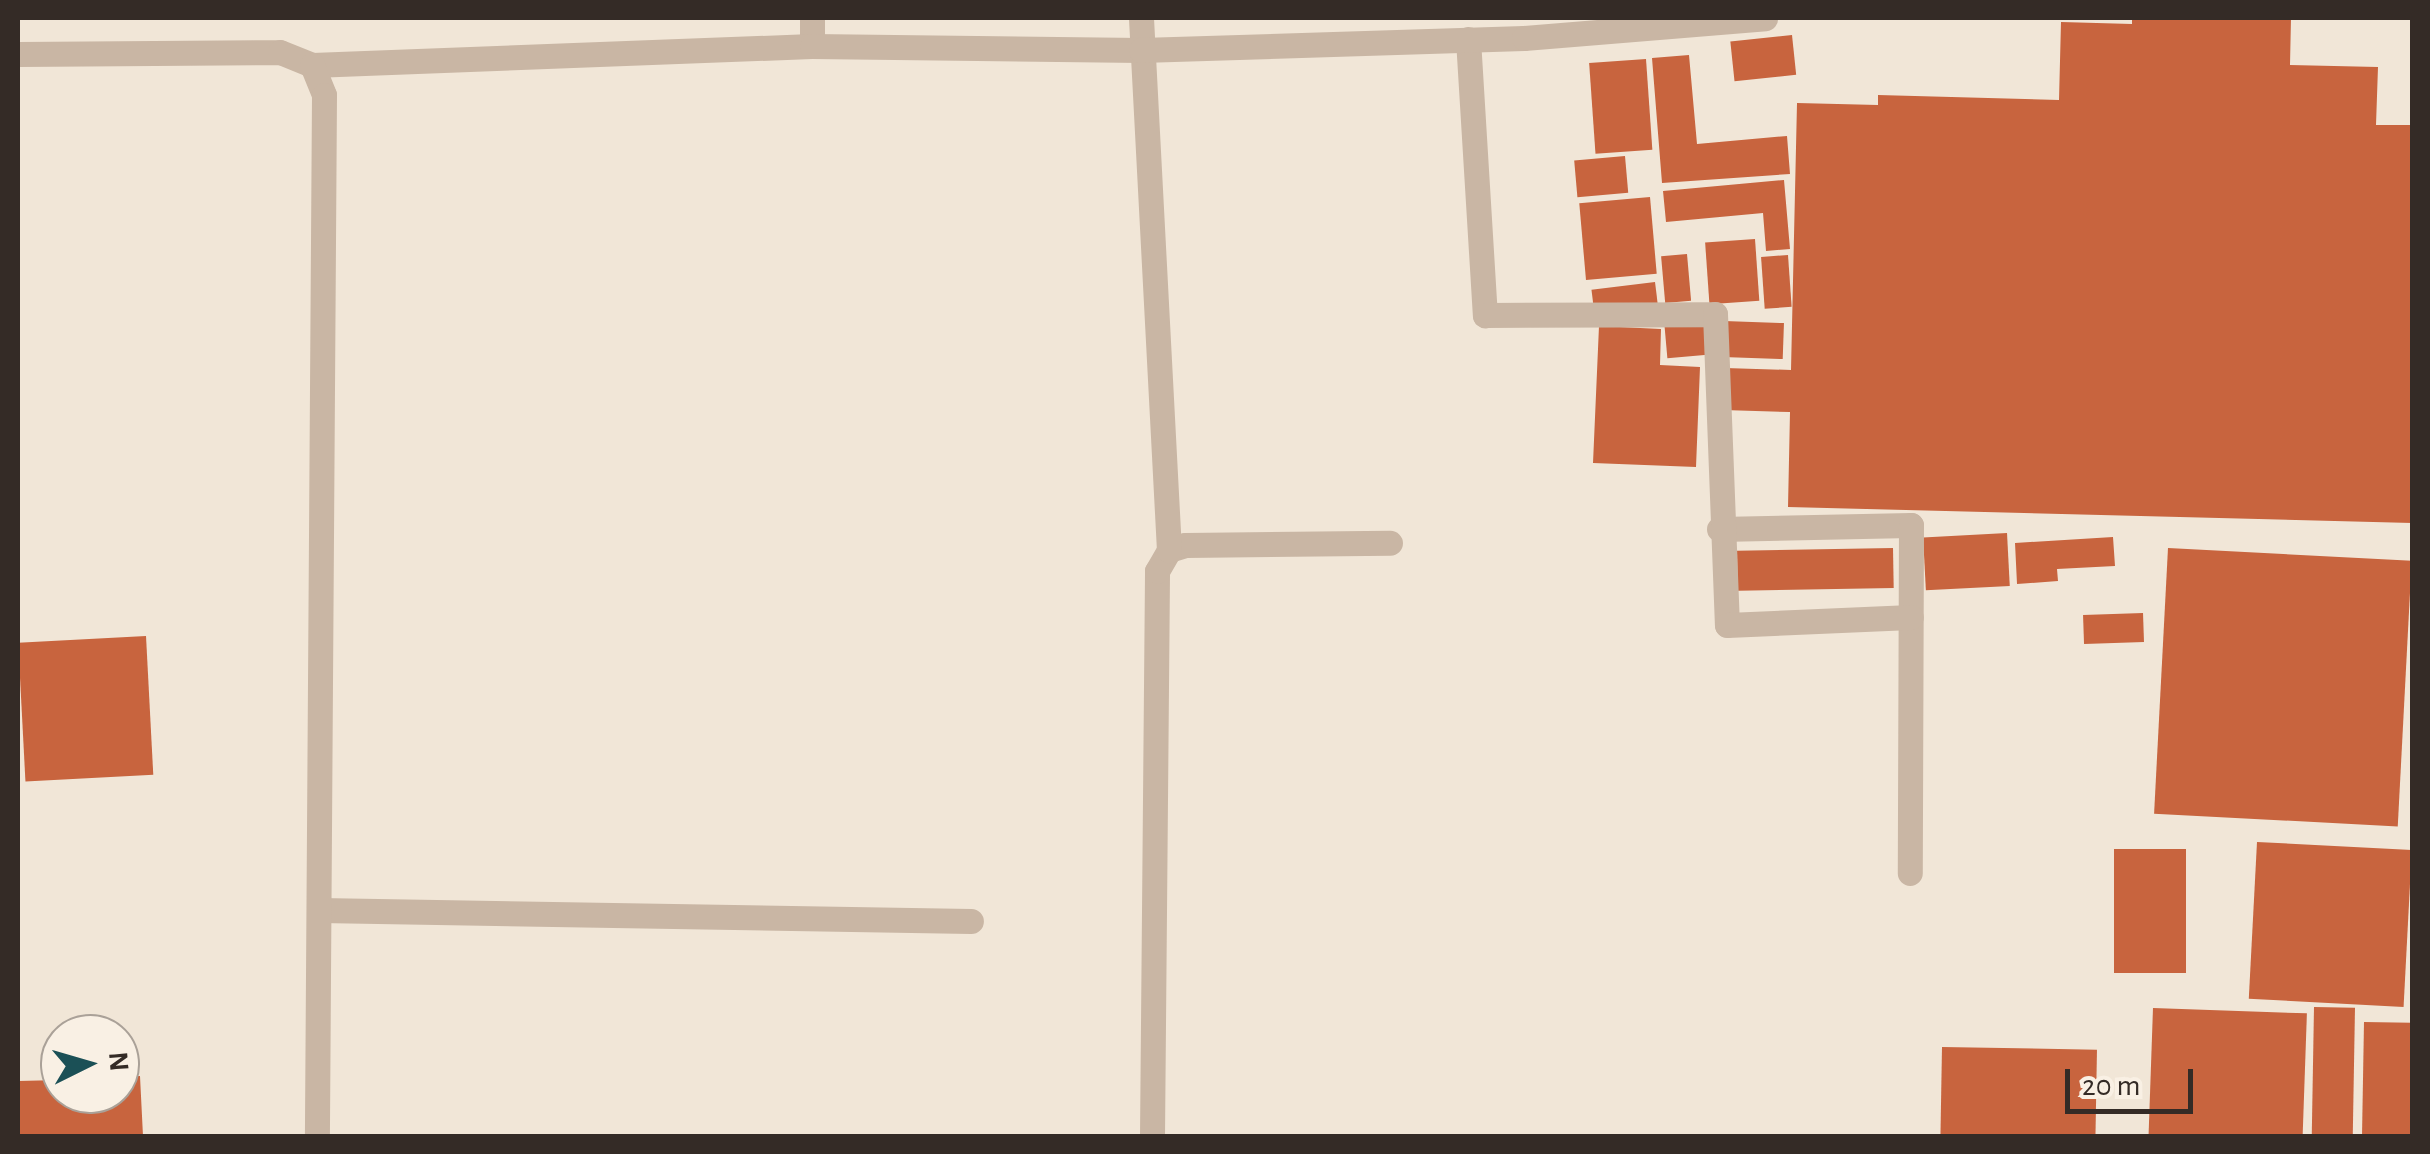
<!DOCTYPE html>
<style>
body{margin:0}
#map{position:relative;width:2430px;height:1154px;overflow:hidden;background:#f1e6d7;font-family:"Alegreya Sans",sans-serif}
div>[style]{position:absolute}
.building>*{inset:0;background:#c8643e;transform-origin:0 0}
.service>*{height:25px;margin:-12.5px;padding:0 12.5px;transform-origin:12.5px;border-radius:12.5px;background:#c9b6a4}
.minor>*{height:25px;margin:-12.5px;padding:0 12.5px;transform-origin:12.5px;border-radius:12.5px;background:#c9b6a4}
.tertiary>*{height:25px;margin:-12.5px;padding:0 12.5px;transform-origin:12.5px;border-radius:12.5px;background:#c9b6a4}
span{translate:-50% -50%;white-space:nowrap;text-align:center;line-height:1.15;-webkit-text-stroke:8px #f9f0e4;paint-order:stroke}
.frame{position:absolute;inset:0;border:20px solid #342b26;pointer-events:none}
.north{position:absolute;left:40px;top:1014px;width:100px;height:100px;box-sizing:border-box;background:#f9f0e4;border:2px solid #aaa198;border-radius:50%;rotate:85deg;font-size:28px;font-weight:700;line-height:40px;text-align:center;color:#342b26}
.north::after{content:'';display:block;margin:auto;width:35px;height:45px;background:#1b5056;clip-path:polygon(50% 0,100% 100%,50% 72%,0 100%)}
.scale{position:absolute;left:2065px;top:1069px;width:128px;height:45px;box-sizing:border-box;border:5px solid #342b26;border-top:0;padding-left:12px;font-size:30px;line-height:35px;white-space:nowrap;color:#342b26;-webkit-text-stroke:8px #f9f0e4;paint-order:stroke}
</style>
<div id="map">
<div class="building">
<i style="clip-path:polygon(2132px 18px,2291px 18px,2290px 65px,2378px 67px,2376px 125px,2412px 125px,2412px 523px,1788px 507px,1790px 412px,1723px 410px,1725px 368px,1791px 370px,1797px 103px,1878px 105px,1878px 95px,2059px 100px,2061px 22px,2132px 24px)"></i>
<i style="left:1792px;top:35px;width:40px;height:62px;rotate:84deg"></i>
<i style="clip-path:polygon(1689px 55px,1697px 144px,1787px 136px,1790px 174px,1662px 183px,1652px 58px)"></i>
<i style="left:1646px;top:59px;width:91px;height:57px;rotate:86deg"></i>
<i style="left:1625px;top:156px;width:37px;height:51px;rotate:85deg"></i>
<i style="clip-path:polygon(1784px 180px,1790px 249px,1766px 251px,1763px 213px,1666px 222px,1663px 191px)"></i>
<i style="left:1650px;top:197px;width:77px;height:71px;rotate:85deg"></i>
<i style="left:1755px;top:239px;width:62px;height:50px;rotate:86deg"></i>
<i style="left:1687px;top:254px;width:47px;height:26px;rotate:85deg"></i>
<i style="left:1788px;top:255px;width:52px;height:27px;rotate:86deg"></i>
<i style="left:1655px;top:282px;width:23px;height:64px;rotate:83deg"></i>
<i style="left:1704px;top:318px;width:37px;height:40px;rotate:85deg"></i>
<i style="left:1724px;top:321px;width:60px;height:36px;rotate:2deg"></i>
<i style="clip-path:polygon(1599px 326px,1661px 329px,1660px 365px,1700px 367px,1696px 467px,1593px 463px)"></i>
<i style="left:2007px;top:533px;width:53px;height:84px;rotate:87deg"></i>
<i style="clip-path:polygon(2113px 537px,2115px 566px,2057px 569px,2058px 581px,2017px 584px,2015px 543px)"></i>
<i style="left:1893px;top:548px;width:40px;height:156px;rotate:89deg"></i>
<i style="left:2168px;top:548px;width:244px;height:266px;rotate:3deg"></i>
<i style="left:2143px;top:613px;width:29px;height:60px;rotate:88deg"></i>
<i style="left:146px;top:636px;width:139px;height:128px;rotate:87deg"></i>
<i style="left:2257px;top:842px;width:155px;height:157px;rotate:3deg"></i>
<i style="left:2114px;top:849px;width:72px;height:124px"></i>
<i style="left:2314px;top:1007px;width:41px;height:129px;rotate:1deg"></i>
<i style="left:2153px;top:1008px;width:154px;height:128px;rotate:2deg"></i>
<i style="left:2364px;top:1022px;width:48px;height:114px;rotate:1deg"></i>
<i style="left:1942px;top:1047px;width:155px;height:89px;rotate:1deg"></i>
<i style="clip-path:polygon(140px 1076px,143px 1136px,18px 1136px,18px 1081px,60px 1080px,60px 1094px,120px 1094px,120px 1077px)"></i>
</div>
<div class="service">
<i style="left:812px;top:46px;width:28px;rotate:-90deg"></i>
<i style="left:1719px;top:529px;width:192px;rotate:-1.2deg"></i>
<i style="left:1911px;top:525px;width:348px;rotate:90.2deg"></i>
<i style="left:319px;top:910px;width:652px;rotate:0.97deg"></i>
<i style="left:1152px;top:1136px;width:565px;rotate:-89.49deg"></i>
<i style="left:1157px;top:571px;width:24px;rotate:-60deg"></i>
<i style="left:1169px;top:550px;width:17px;rotate:-17deg"></i>
<i style="left:1185px;top:545px;width:205px;rotate:-0.6deg"></i>
</div>
<div class="minor">
<i style="left:1141px;top:18px;width:533px;rotate:86.99deg"></i>
<i style="left:1468px;top:39px;width:277px;rotate:86.5deg"></i>
<i style="left:1485px;top:315px;width:230px;rotate:-0.2deg"></i>
<i style="left:1715px;top:314px;width:311px;rotate:87.8deg"></i>
<i style="left:1727px;top:625px;width:184px;rotate:-2.5deg"></i>
<i style="left:312px;top:65px;width:500px;rotate:-2.18deg"></i>
<i style="left:812px;top:46px;width:329px;rotate:0.7deg"></i>
<i style="left:1141px;top:50px;width:383px;rotate:-1.8deg"></i>
<i style="left:1524px;top:38px;width:242px;rotate:-4.7deg"></i>
</div>
<div class="tertiary">
<i style="left:18px;top:54px;width:262px;rotate:-0.4deg"></i>
<i style="left:280px;top:52px;width:35px;rotate:22deg"></i>
<i style="left:312px;top:65px;width:32px;rotate:68deg"></i>
<i style="left:324px;top:95px;width:1041px;rotate:90.39deg"></i>
</div>
<div class="frame"></div>
<div class="north">N</div>
<div class="scale">20 m</div>
</div>
